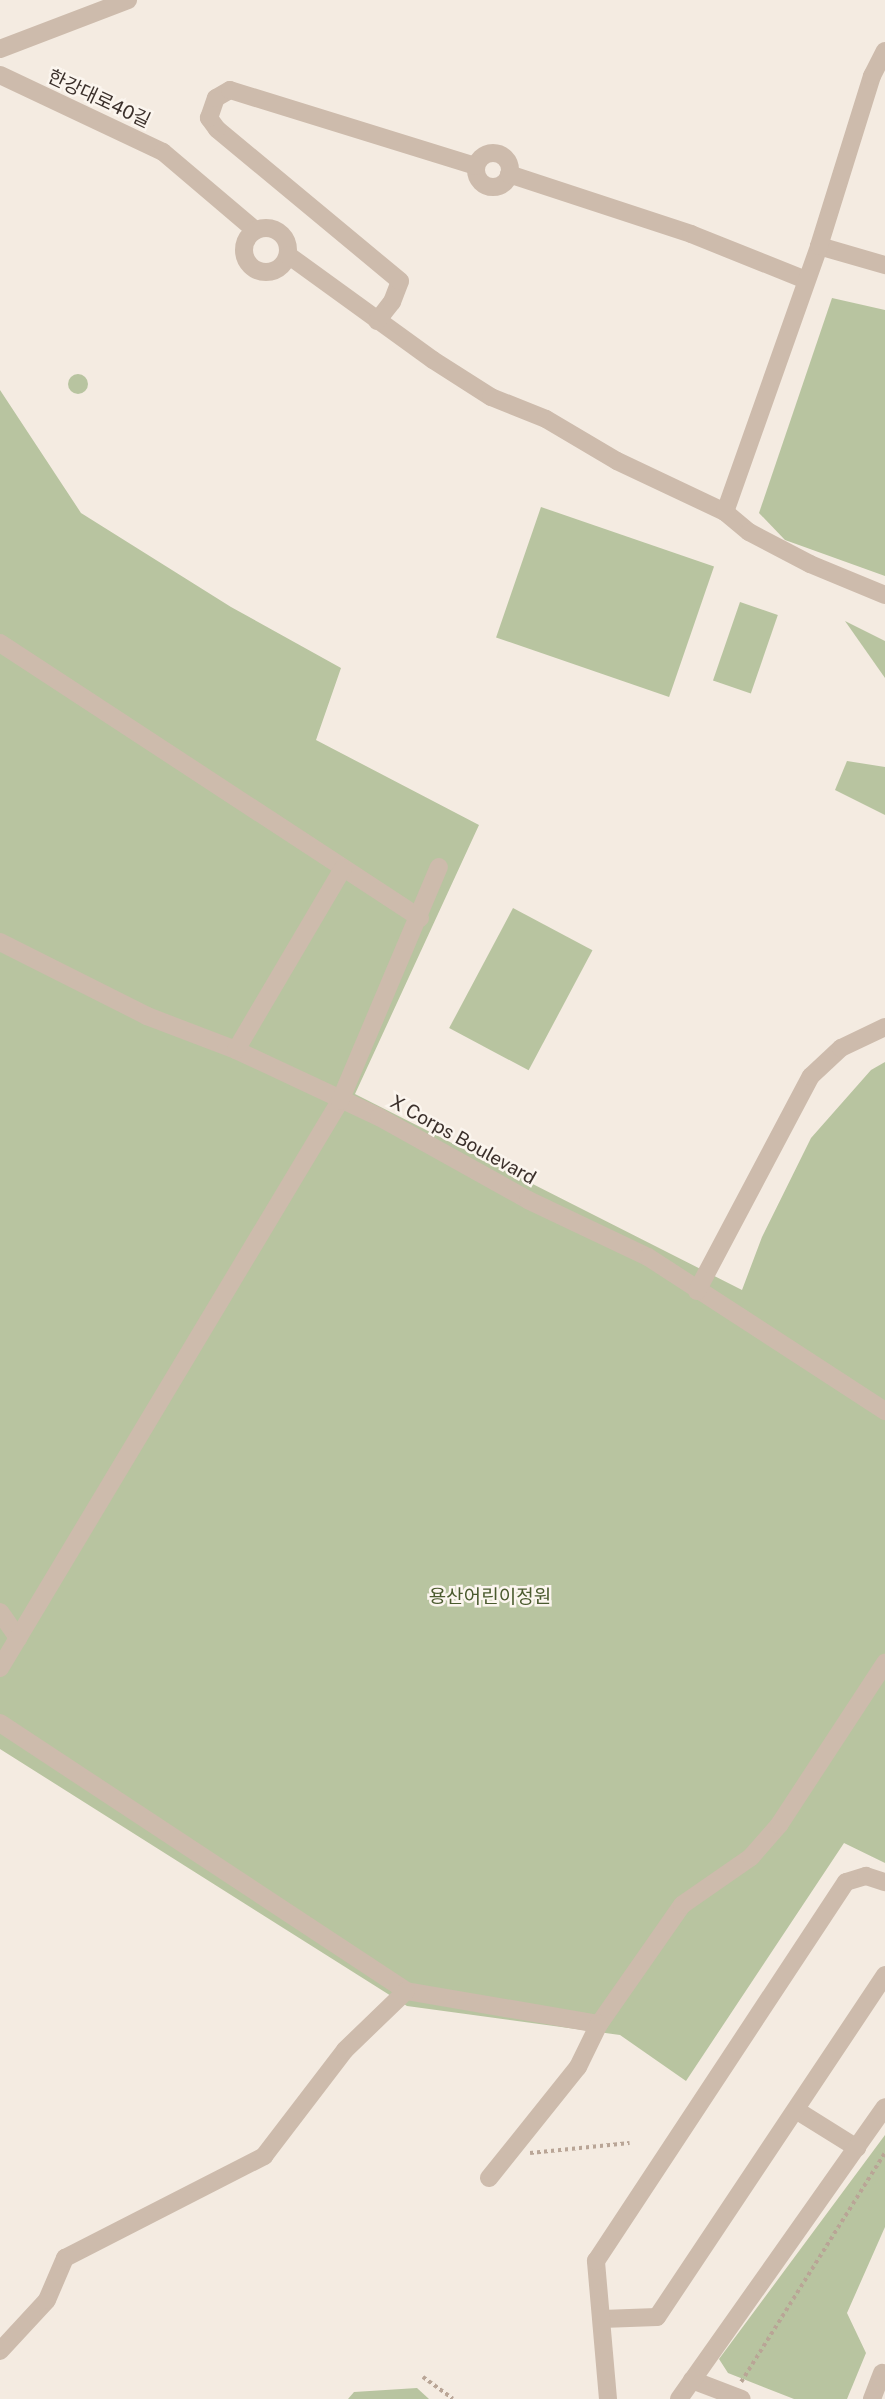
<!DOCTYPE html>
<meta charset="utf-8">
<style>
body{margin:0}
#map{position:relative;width:885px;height:2399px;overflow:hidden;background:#f4ebe1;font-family:"Public Sans","Noto Sans KR",sans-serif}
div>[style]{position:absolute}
.green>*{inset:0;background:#b8c4a0;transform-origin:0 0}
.round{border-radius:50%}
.path>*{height:3.5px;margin-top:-1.75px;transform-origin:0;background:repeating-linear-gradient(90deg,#b9a596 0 3.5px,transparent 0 7px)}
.minor>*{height:18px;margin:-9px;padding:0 9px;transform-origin:9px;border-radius:9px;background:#cdbbac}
.minor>.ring{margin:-9px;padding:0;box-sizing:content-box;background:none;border:18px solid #cdbbac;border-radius:50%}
span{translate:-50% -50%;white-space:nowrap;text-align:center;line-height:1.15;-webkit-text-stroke:5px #fbf5ee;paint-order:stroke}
.street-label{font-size:19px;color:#3b302b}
.park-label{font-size:19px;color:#4a5a2e}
</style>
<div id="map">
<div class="green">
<i style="clip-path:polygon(832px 298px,885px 310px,885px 576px,785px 540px,759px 513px)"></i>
<i class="round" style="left:68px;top:374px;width:20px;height:20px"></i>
<i style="clip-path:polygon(0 390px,81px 513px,231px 607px,341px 668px,316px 740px,479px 825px,355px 1094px,742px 1290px,762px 1237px,811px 1138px,871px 1070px,885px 1062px,885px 1863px,844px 1843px,686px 2081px,620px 2035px,407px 2006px,0 1749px)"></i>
<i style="left:541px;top:507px;width:183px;height:138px;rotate:19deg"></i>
<i style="left:740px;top:602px;width:40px;height:83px;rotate:19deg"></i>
<i style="clip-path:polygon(845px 621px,885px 641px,885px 678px)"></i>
<i style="clip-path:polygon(847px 761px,885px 767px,885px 815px,835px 790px)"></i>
<i style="left:513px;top:908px;width:90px;height:136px;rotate:28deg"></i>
<i style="clip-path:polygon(885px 2135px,885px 2227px,847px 2313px,866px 2353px,847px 2399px,794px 2399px,728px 2373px,719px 2359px)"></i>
<i style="clip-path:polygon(417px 2388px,429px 2399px,348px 2399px,354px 2392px)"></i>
</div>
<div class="path">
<i style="left:530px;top:2153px;width:100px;rotate:-5.8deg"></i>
<i style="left:423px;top:2377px;width:37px;rotate:36deg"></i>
<i style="left:741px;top:2382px;width:271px;rotate:-57.9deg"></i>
</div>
<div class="minor">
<i style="left:0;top:49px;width:137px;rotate:-20.9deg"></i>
<i style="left:0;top:75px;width:180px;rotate:25.3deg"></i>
<i style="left:163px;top:152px;width:121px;rotate:40.3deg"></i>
<i class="ring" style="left:476px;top:153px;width:16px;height:16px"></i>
<i style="left:509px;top:174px;width:192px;rotate:18.2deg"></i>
<i style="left:691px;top:234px;width:124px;rotate:21.8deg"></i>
<i class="ring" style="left:244px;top:228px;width:26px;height:26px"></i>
<i style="left:819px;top:246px;width:69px;rotate:16.1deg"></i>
<i style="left:288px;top:255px;width:179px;rotate:35.9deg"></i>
<i style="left:433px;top:360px;width:69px;rotate:32.5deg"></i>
<i style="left:491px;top:397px;width:59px;rotate:21.8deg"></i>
<i style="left:546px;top:419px;width:82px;rotate:30.6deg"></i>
<i style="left:617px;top:461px;width:119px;rotate:25.3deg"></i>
<i style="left:725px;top:512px;width:31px;rotate:40deg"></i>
<i style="left:749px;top:532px;width:69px;rotate:27.7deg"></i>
<i style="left:810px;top:564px;width:81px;rotate:22.5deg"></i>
<i style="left:377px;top:321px;width:24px;rotate:-52deg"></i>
<i style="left:392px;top:302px;width:22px;rotate:-69deg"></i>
<i style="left:400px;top:281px;width:238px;rotate:-140.3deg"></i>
<i style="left:217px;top:129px;width:14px;rotate:-126deg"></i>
<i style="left:209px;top:118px;width:21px;rotate:-71deg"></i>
<i style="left:216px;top:98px;width:16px;rotate:-30deg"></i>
<i style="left:230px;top:90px;width:257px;rotate:17.2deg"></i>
<i style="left:725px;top:512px;width:282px;rotate:-70.5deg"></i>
<i style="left:819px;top:246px;width:178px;rotate:-72.7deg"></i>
<i style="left:872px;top:76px;width:28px;rotate:-63deg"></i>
<i style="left:0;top:643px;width:502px;rotate:33.22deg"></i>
<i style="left:0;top:942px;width:165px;rotate:26.7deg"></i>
<i style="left:147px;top:1016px;width:95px;rotate:20.9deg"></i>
<i style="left:236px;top:1050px;width:158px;rotate:25.1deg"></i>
<i style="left:379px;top:1117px;width:171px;rotate:29.1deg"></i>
<i style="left:528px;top:1200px;width:133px;rotate:25.4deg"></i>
<i style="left:648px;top:1257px;width:283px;rotate:33deg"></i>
<i style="left:236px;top:1050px;width:211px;rotate:-59.5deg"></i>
<i style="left:697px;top:1291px;width:243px;rotate:-62.1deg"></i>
<i style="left:811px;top:1076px;width:41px;rotate:-43deg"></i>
<i style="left:841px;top:1048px;width:49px;rotate:-25.5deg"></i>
<i style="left:0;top:1612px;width:32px;rotate:55deg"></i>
<i style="left:0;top:1668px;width:661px;rotate:-59.05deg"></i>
<i style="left:340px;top:1101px;width:254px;rotate:-67.1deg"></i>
<i style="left:0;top:1723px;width:486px;rotate:33.4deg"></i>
<i style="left:406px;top:1991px;width:196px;rotate:9.7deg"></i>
<i style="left:599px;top:2024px;width:145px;rotate:-55.1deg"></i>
<i style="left:682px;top:1905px;width:84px;rotate:-34.8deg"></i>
<i style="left:751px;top:1857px;width:43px;rotate:-48.8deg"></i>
<i style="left:779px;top:1825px;width:194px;rotate:-56.8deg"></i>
<i style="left:796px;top:2110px;width:72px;rotate:31.9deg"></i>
<i style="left:489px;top:2178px;width:142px;rotate:-51.3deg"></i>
<i style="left:578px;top:2067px;width:48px;rotate:-64deg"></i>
<i style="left:602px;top:2319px;width:55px;rotate:-2.1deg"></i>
<i style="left:657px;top:2317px;width:411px;rotate:-56.3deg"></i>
<i style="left:0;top:2351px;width:69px;rotate:-47.3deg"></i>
<i style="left:47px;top:2300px;width:46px;rotate:-66.8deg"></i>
<i style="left:65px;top:2258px;width:224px;rotate:-27.1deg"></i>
<i style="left:264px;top:2156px;width:133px;rotate:-52.6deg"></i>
<i style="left:345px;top:2050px;width:85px;rotate:-44deg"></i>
<i style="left:692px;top:2380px;width:53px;rotate:20.8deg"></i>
<i style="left:608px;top:2399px;width:139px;rotate:-95deg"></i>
<i style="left:596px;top:2261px;width:454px;rotate:-56.6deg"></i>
<i style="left:846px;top:1882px;width:21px;rotate:-17deg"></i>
<i style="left:866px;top:1876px;width:20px;rotate:18deg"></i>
<i style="left:679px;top:2399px;width:357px;rotate:-54.8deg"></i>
<i style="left:872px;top:2399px;width:28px;rotate:-69deg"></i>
</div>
<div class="street-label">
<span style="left:99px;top:99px;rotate:25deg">한강대로40길</span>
<span style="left:463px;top:1140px;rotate:29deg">X Corps Boulevard</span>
</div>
<div class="park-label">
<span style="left:490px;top:1597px">용산어린이정원</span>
</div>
</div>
